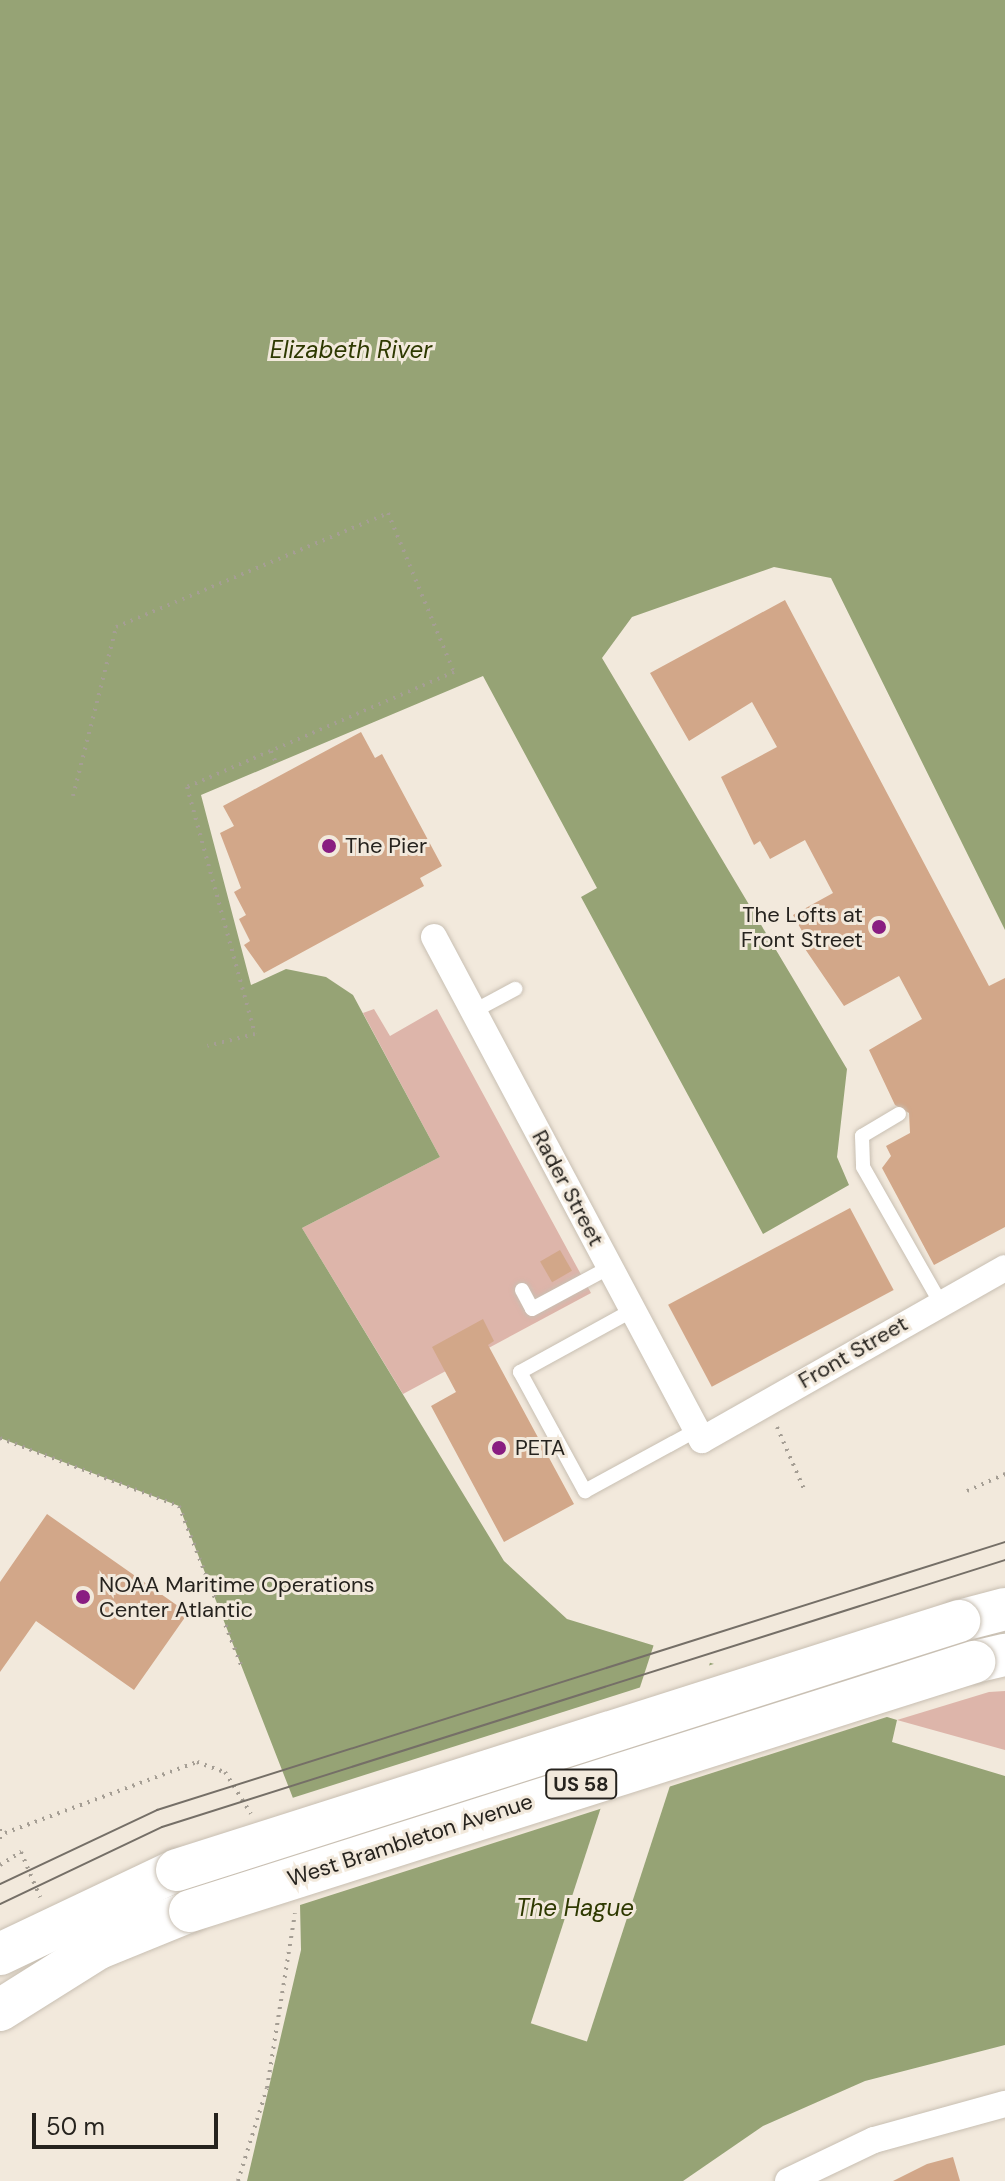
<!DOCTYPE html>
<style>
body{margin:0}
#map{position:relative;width:1005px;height:2181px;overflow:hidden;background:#f2e9dc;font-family:"DM Sans",sans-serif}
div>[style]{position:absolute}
.green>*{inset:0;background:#ddb5aa}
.water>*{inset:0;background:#96a375}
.pier>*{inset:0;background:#f2e9dc;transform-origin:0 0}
.building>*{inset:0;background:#d2a789;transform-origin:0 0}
.path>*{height:4px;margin-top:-2px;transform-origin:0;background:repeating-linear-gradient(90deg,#a59e94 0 2px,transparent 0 8px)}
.roads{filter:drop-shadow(0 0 2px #c8bfb2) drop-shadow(0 0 2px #c8bfb2)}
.service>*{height:14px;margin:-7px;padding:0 7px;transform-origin:7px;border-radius:7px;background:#fff}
.minor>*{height:26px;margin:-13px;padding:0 13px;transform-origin:13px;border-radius:13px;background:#fff}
.primary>*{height:42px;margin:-21px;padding:0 21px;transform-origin:21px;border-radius:21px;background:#fff}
.tram>*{height:2px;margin:-1px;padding:0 1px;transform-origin:1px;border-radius:1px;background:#756f67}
.bridges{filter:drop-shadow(0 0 2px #c8bfb2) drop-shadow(0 0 2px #c8bfb2)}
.primary-bridge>*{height:42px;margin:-21px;padding:0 21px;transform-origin:21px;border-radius:21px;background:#fff}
.dots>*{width:22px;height:22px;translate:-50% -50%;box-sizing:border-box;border:4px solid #f2e9dc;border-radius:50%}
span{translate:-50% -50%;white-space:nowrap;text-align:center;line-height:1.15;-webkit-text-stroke:6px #f2e9dc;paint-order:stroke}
.shield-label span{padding:2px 6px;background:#f2e9dc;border:2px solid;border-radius:6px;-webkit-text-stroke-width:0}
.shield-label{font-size:20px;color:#26231e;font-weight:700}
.poi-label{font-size:22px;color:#26231e}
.left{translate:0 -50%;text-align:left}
.right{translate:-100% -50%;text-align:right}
.street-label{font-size:22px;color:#26231e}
.water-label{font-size:24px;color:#2e3901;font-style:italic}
.scale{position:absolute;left:32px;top:2113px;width:186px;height:36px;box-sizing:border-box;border:4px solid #26231e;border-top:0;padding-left:10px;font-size:24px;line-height:28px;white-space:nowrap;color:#26231e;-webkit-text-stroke:6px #f2e9dc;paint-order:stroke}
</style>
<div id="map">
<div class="green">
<i style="clip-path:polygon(374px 1009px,390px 1036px,437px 1009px,591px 1293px,403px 1394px,302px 1228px,440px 1157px,363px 1013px)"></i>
<i style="clip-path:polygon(1005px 1691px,1005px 1750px,897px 1720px,989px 1692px)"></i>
</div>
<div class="water">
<i style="clip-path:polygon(0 0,1005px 0,1005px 930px,831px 578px,774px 567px,632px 617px,602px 658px,847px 1069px,837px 1157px,849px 1185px,763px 1234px,581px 897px,597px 888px,483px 676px,201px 795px,251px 985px,286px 969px,326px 977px,353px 995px,440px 1157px,302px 1228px,504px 1561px,567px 1619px,897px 1720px,892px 1742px,1005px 1776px,1005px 2045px,865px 2081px,763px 2126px,683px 2181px,247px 2181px,301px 1950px,298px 1811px,179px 1506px,0 1438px)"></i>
</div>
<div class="pier">
<i style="left:655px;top:1641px;width:59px;height:402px;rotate:18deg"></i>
<i style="clip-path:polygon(720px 1662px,893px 1715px,297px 1906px,289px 1799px)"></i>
</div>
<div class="building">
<i style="clip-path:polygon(785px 600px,989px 986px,1005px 978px,1005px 1227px,934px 1265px,882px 1168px,891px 1156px,886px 1146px,910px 1133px,909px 1113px,895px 1105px,869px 1050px,922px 1019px,899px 976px,844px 1006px,801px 943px,807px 940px,793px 915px,833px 893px,805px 840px,770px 859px,760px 841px,754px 845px,721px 777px,777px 747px,752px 702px,689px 741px,650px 673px)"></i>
<i style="clip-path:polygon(361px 732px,375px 758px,382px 754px,442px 866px,420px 878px,424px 886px,264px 973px,244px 945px,250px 941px,239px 919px,246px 915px,234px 892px,241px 888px,220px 833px,234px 826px,223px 806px)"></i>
<i style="left:850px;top:1208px;width:93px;height:206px;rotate:62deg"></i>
<i style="left:560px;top:1250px;width:24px;height:23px;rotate:60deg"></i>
<i style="clip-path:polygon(483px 1319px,494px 1341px,488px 1345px,574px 1504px,504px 1542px,431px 1406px,456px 1392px,432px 1347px)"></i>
<i style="clip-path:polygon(47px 1514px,188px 1613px,134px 1690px,36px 1621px,0 1672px,0 1582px)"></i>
<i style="clip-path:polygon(953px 2157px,960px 2181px,893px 2181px,927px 2164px)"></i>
</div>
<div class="path">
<i style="left:271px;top:751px;width:13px;rotate:67deg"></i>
<i style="left:73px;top:796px;width:174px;rotate:-75.7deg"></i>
<i style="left:116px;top:627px;width:295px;rotate:-22.7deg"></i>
<i style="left:388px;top:513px;width:172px;rotate:67.5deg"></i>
<i style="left:454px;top:672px;width:291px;rotate:156.7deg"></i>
<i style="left:187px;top:787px;width:256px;rotate:74.6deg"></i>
<i style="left:255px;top:1034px;width:49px;rotate:166deg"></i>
<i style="left:777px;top:1427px;width:68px;rotate:66.5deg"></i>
<i style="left:0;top:1438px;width:191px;rotate:20.8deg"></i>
<i style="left:179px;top:1506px;width:171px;rotate:68.7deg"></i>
<i style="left:967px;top:1491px;width:42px;rotate:-24.1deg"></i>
<i style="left:0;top:1829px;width:11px;rotate:90deg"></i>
<i style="left:5px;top:1833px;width:205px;rotate:-20.3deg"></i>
<i style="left:197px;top:1762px;width:30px;rotate:20deg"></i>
<i style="left:225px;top:1772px;width:49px;rotate:58.2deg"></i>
<i style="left:0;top:1865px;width:25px;rotate:-32deg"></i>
<i style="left:21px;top:1852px;width:49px;rotate:67.1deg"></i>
<i style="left:238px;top:2181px;width:97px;rotate:-72.7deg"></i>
<i style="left:267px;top:2088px;width:177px;rotate:-80.9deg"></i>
</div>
<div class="roads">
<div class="service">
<i style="left:474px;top:1011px;width:47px;rotate:-28.2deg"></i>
<i style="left:899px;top:1114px;width:43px;rotate:149.3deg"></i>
<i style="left:862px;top:1136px;width:31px;rotate:88deg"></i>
<i style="left:863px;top:1167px;width:155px;rotate:60.3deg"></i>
<i style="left:522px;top:1290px;width:21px;rotate:62deg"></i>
<i style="left:532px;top:1309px;width:89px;rotate:-28.3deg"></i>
<i style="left:633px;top:1310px;width:129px;rotate:151.2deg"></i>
<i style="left:520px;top:1372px;width:136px;rotate:61.4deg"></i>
<i style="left:585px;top:1491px;width:128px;rotate:-28.6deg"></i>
</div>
<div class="minor">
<i style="left:434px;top:937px;width:570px;rotate:61.95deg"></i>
<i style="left:702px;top:1440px;width:348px;rotate:-29.6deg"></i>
<i style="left:788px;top:2181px;width:95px;rotate:-25.5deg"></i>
<i style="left:874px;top:2140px;width:136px;rotate:-15.4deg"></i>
</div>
<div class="primary">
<i style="left:959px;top:1621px;width:48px;rotate:-14.6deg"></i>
<i style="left:974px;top:1662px;width:32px;rotate:-13deg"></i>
<i style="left:0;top:1954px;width:196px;rotate:-25.4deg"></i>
<i style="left:0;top:2010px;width:117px;rotate:-32.1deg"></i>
<i style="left:99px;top:1948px;width:98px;rotate:-22.1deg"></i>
</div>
</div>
<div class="tram">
<i style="left:0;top:1884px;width:174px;rotate:-25.2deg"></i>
<i style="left:157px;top:1810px;width:889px;rotate:-17.54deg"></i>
<i style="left:0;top:1904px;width:179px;rotate:-25.4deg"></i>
<i style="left:162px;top:1827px;width:884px;rotate:-17.57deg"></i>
</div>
<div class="bridges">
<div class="primary-bridge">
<i style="left:177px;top:1870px;width:821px;rotate:-17.66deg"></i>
<i style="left:190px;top:1911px;width:823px;rotate:-17.62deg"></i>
</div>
</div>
<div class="dots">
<i style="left:329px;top:846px;background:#891d81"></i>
<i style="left:879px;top:927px;background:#891d81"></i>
<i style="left:499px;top:1448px;background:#891d81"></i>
<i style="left:83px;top:1597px;background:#891d81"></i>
</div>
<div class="shield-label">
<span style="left:581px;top:1784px">US 58</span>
</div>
<div class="poi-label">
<span class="left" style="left:345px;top:846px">The Pier</span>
<span class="right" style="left:863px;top:927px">The Lofts at<br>Front Street</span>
<span class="left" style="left:515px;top:1448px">PETA</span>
<span class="left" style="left:99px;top:1597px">NOAA Maritime Operations<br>Center Atlantic</span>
</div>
<div class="street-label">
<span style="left:568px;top:1188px;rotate:62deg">Rader Street</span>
<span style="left:853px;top:1352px;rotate:-30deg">Front Street</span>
<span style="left:410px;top:1840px;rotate:-18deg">West Brambleton Avenue</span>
</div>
<div class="water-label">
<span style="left:351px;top:350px">Elizabeth River</span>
<span style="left:575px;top:1908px">The Hague</span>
</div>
<div class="scale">50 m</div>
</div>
